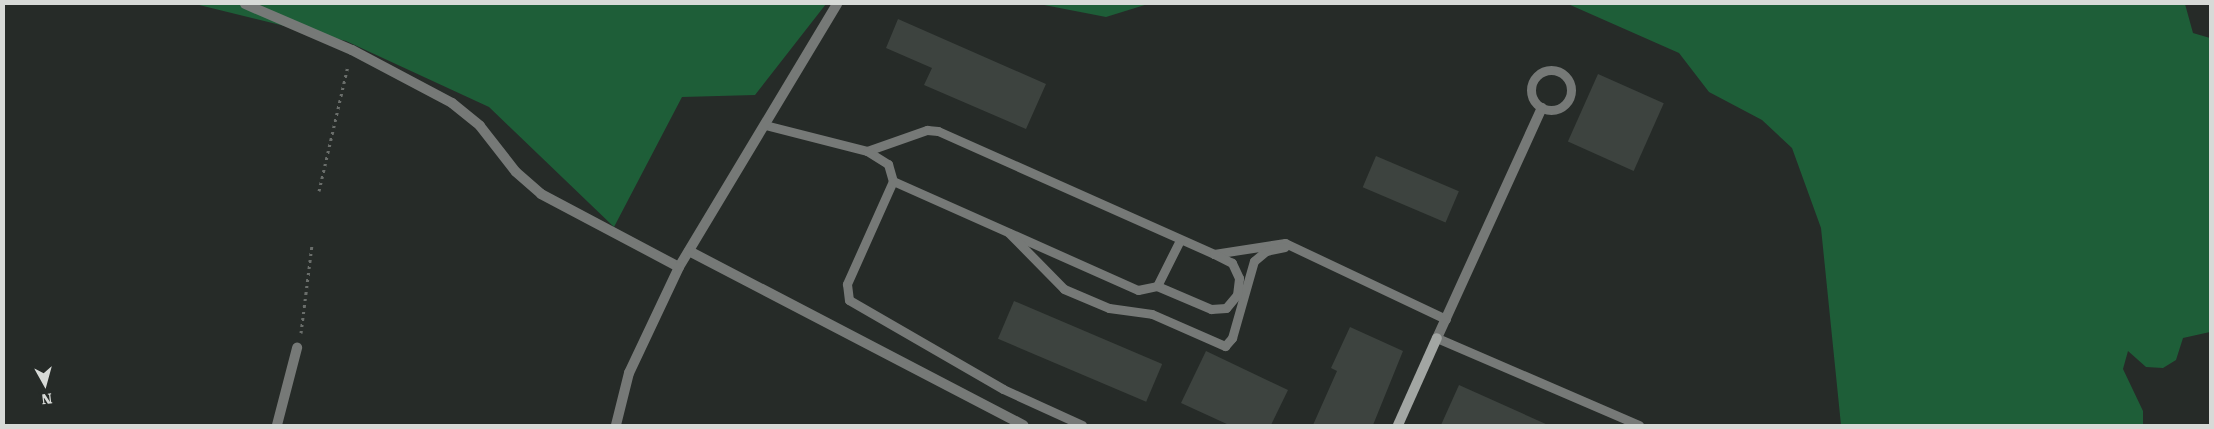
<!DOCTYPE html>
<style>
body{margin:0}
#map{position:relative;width:2214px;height:429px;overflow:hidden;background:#262b28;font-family:"Roboto Serif",serif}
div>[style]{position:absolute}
.green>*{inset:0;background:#1e5e38}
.building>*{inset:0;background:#3d433f;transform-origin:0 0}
.path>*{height:3px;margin-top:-1.5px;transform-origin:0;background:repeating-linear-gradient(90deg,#6a6e6b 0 2.5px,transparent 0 6.5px)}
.lane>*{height:9px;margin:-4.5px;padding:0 4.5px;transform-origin:4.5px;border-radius:4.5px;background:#767977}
.lane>.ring{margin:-4.5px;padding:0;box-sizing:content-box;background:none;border:9px solid #767977;border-radius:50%}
.street>*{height:10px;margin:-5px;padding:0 5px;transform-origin:5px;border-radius:5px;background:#767977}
.secondary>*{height:10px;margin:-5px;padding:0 5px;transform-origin:5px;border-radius:5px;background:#a2a6a3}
span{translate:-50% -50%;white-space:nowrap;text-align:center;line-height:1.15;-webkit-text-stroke:4.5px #262b28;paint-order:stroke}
.frame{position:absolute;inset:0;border:5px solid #d7dad7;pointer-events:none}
.north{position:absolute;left:20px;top:359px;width:50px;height:50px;-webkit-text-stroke:4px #262b28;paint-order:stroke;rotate:173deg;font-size:14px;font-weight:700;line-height:20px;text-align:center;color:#d7dad7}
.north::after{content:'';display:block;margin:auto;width:18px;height:22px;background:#d7dad7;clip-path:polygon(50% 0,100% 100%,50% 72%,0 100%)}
</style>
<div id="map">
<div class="green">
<i style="clip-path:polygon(195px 4px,826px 4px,755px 95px,682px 97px,614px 227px,489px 107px,346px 41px)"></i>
<i style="clip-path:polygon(1039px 4px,1148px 4px,1106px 17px)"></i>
<i style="clip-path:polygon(1568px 4px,2185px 4px,2193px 33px,2210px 38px,2210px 332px,2183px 338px,2176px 360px,2163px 368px,2146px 367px,2128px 351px,2123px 369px,2143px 411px,2143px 425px,1841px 425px,1821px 228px,1792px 148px,1762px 120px,1709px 92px,1679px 53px)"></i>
</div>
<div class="building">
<i style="clip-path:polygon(898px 19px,1046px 84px,1026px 129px,924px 85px,932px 68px,886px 48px)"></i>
<i style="left:1598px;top:74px;width:72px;height:74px;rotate:24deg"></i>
<i style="left:1376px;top:156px;width:90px;height:34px;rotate:23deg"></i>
<i style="left:1014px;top:301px;width:161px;height:41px;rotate:23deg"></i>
<i style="clip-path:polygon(1350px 327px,1403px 351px,1373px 425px,1313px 425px,1337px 371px,1331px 368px)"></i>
<i style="clip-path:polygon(1206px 351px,1288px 390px,1271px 425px,1229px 425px,1181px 403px)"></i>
<i style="clip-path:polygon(1459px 385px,1548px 425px,1441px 425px)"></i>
</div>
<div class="path">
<i style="left:319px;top:191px;width:129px;rotate:-77deg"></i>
<i style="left:301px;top:333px;width:89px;rotate:-82.9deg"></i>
</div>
<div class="lane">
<i class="ring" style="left:1531px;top:70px;width:31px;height:31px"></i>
<i style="left:765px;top:125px;width:105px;rotate:14.3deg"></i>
<i style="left:867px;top:151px;width:64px;rotate:-19.3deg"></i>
<i style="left:927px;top:130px;width:11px;rotate:5deg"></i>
<i style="left:938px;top:131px;width:302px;rotate:24deg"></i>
<i style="left:1214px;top:254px;width:72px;rotate:-8.8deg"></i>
<i style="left:1285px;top:243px;width:178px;rotate:25.3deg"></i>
<i style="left:867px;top:151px;width:25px;rotate:32deg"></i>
<i style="left:888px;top:164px;width:18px;rotate:74deg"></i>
<i style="left:893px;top:181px;width:113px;rotate:114.1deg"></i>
<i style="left:847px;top:284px;width:16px;rotate:83deg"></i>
<i style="left:849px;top:300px;width:178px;rotate:30deg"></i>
<i style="left:1003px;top:389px;width:87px;rotate:24.5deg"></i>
<i style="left:893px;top:181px;width:268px;rotate:24deg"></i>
<i style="left:1138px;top:290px;width:19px;rotate:-12deg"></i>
<i style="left:1157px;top:286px;width:51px;rotate:-63.4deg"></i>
<i style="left:1009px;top:233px;width:78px;rotate:45.5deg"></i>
<i style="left:1064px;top:289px;width:49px;rotate:22.9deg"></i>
<i style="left:1109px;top:308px;width:43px;rotate:7.9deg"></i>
<i style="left:1152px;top:314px;width:80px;rotate:23.7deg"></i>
<i style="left:1225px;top:346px;width:11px;rotate:-49deg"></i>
<i style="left:1232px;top:338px;width:80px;rotate:-74.1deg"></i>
<i style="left:1254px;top:261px;width:16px;rotate:-40deg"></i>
<i style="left:1266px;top:251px;width:19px;rotate:-12deg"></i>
<i style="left:1157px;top:286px;width:59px;rotate:23.1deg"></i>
<i style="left:1211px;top:309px;width:15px;rotate:-4deg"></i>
<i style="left:1226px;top:308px;width:17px;rotate:-50deg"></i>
<i style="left:1237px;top:295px;width:17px;rotate:-83deg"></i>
<i style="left:1239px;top:278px;width:17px;rotate:-115deg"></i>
<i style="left:1232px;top:263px;width:20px;rotate:-153deg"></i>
<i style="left:1437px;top:338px;width:220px;rotate:23.3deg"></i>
</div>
<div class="street">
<i style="left:245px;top:4px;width:116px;rotate:23.3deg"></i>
<i style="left:352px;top:50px;width:113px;rotate:27.9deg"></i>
<i style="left:452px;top:103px;width:36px;rotate:39deg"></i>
<i style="left:480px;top:126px;width:58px;rotate:52deg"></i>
<i style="left:516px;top:172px;width:33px;rotate:41deg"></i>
<i style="left:541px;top:194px;width:156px;rotate:27.9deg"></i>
<i style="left:679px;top:267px;width:307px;rotate:-59deg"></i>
<i style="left:689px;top:251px;width:377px;rotate:27.5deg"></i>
<i style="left:1437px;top:338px;width:253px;rotate:-65.5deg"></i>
<i style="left:277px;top:425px;width:80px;rotate:-75.4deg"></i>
<i style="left:616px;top:425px;width:54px;rotate:-76deg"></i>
<i style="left:629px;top:373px;width:117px;rotate:-64.7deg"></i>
</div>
<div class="secondary">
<i style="left:1398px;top:425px;width:95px;rotate:-65.9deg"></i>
</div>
<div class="frame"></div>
<div class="north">N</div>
</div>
